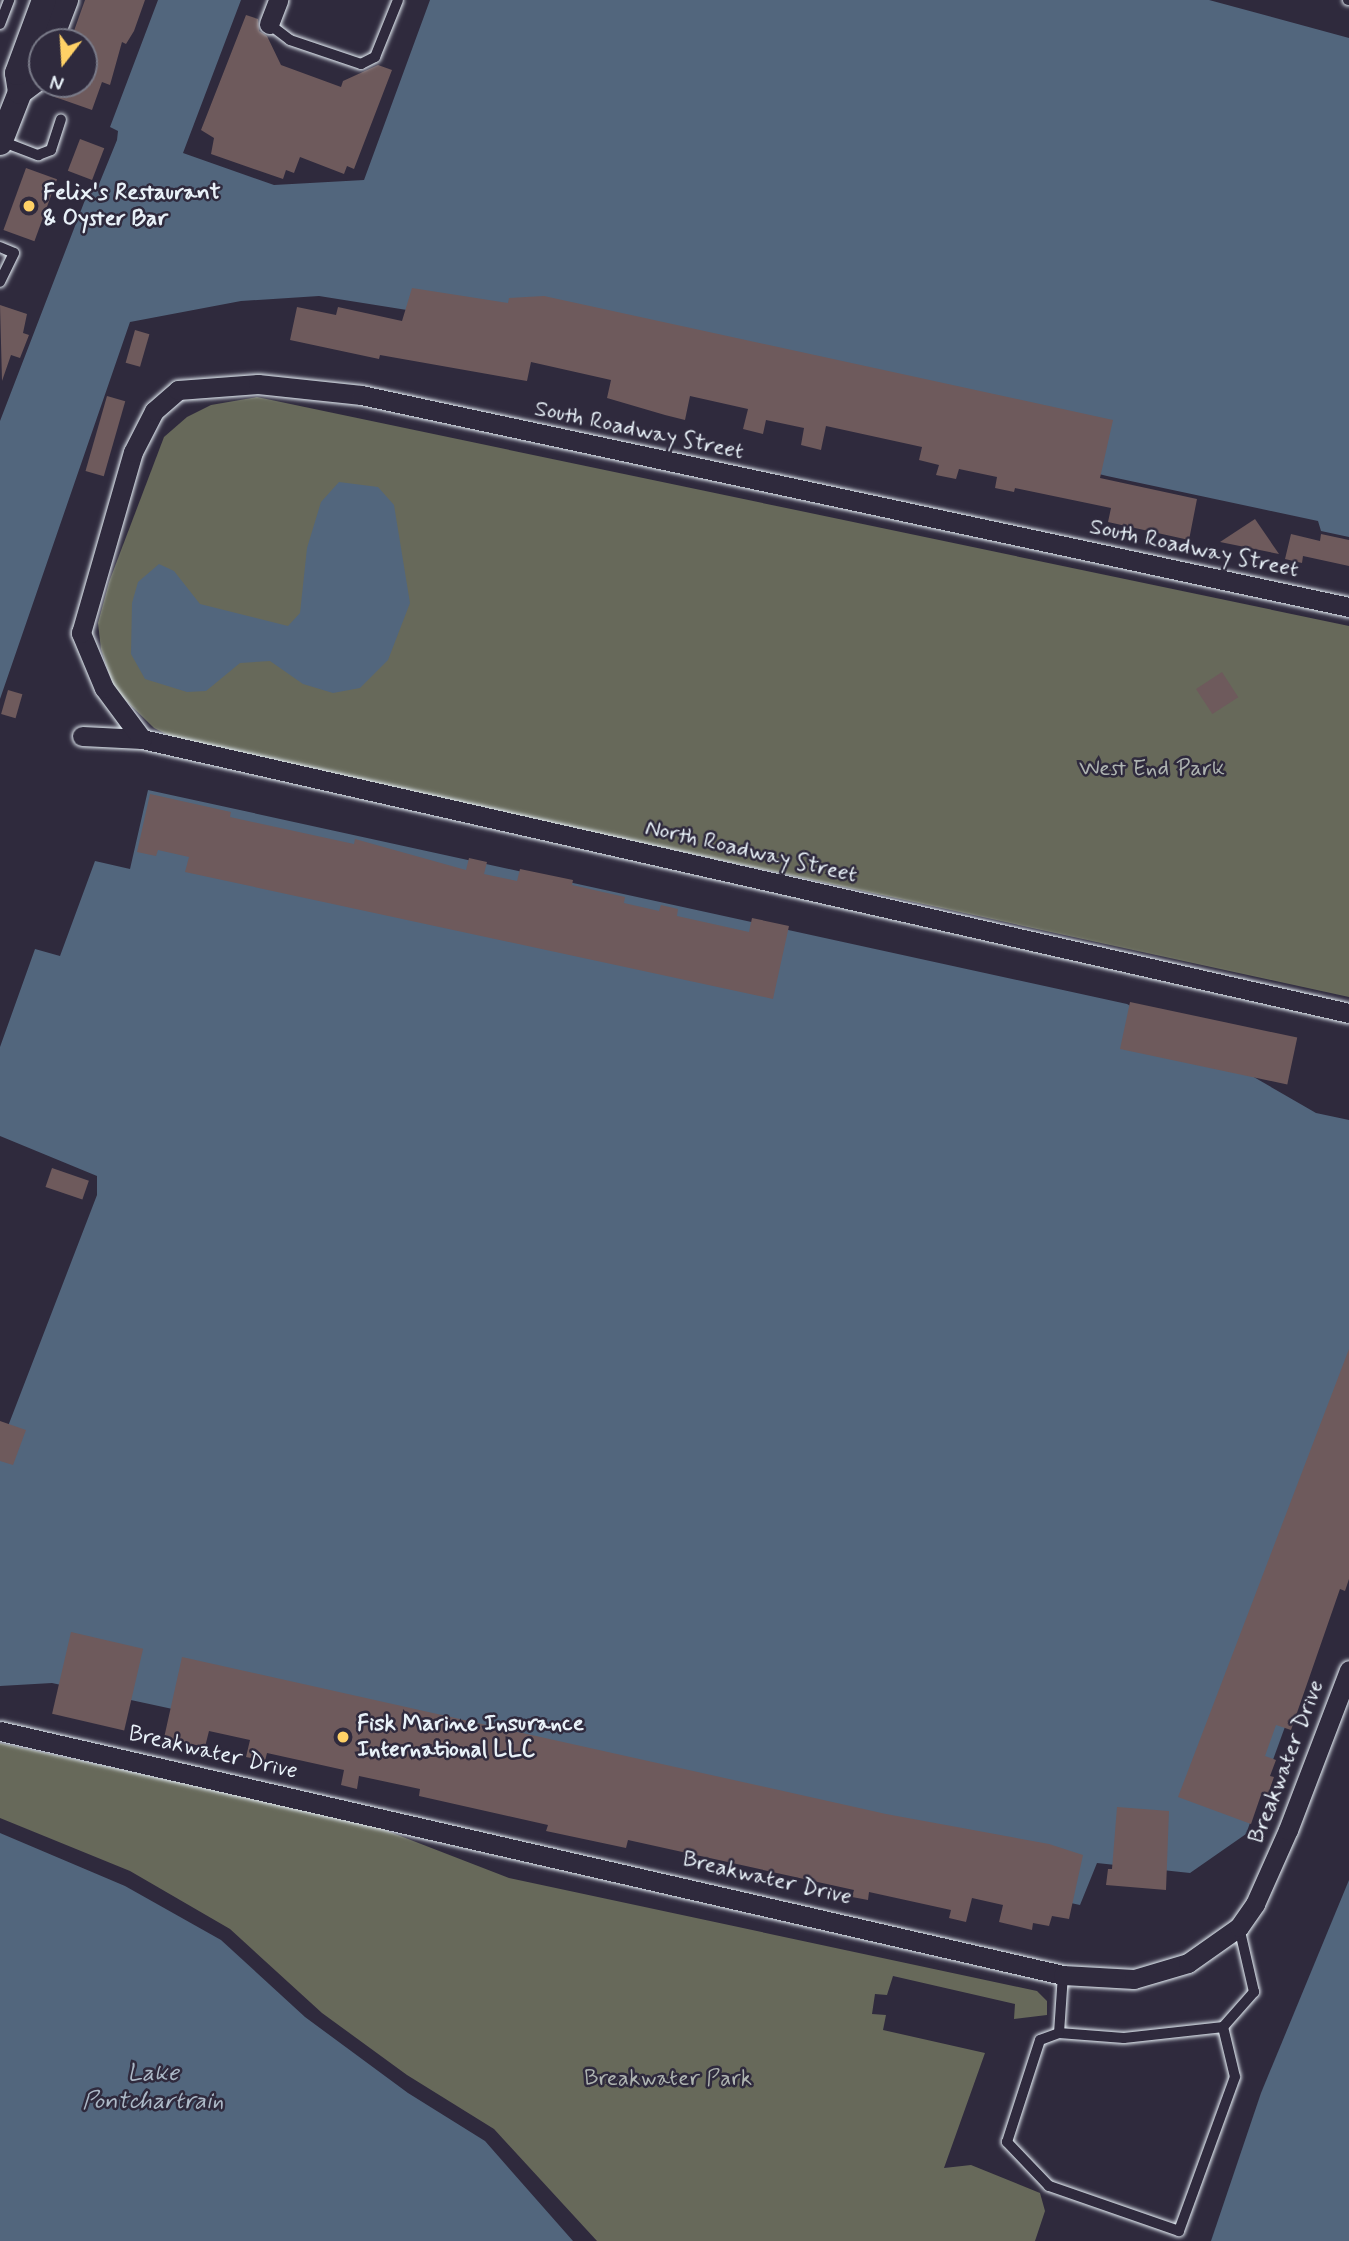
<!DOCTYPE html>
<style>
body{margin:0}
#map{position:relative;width:1349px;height:2241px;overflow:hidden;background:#2f2a3d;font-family:Mynerve,sans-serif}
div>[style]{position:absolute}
.green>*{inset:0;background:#67695a}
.water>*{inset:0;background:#52667d}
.building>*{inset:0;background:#6e5a5c;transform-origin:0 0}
.roads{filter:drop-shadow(0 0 2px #e8f1f8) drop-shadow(0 0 2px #e8f1f8)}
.service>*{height:10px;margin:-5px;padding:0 5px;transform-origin:5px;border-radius:5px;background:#2f2a3d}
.minor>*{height:19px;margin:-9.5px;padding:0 9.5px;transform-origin:9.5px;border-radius:9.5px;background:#2f2a3d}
.tertiary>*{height:24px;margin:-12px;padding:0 12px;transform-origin:12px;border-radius:12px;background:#2f2a3d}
.dots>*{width:19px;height:19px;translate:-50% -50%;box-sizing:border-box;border:4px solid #2f2a3d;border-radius:50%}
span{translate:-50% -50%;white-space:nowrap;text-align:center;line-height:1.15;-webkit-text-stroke:5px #2f2a3d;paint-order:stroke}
.poi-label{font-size:23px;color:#e8f1f8;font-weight:700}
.left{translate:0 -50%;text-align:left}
.street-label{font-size:23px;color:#e8f1f8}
.park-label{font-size:23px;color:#aeb4b1}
.water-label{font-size:24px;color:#acb9c7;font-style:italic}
.north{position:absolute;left:28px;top:28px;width:70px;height:70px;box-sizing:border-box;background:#2f2a3d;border:2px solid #797a88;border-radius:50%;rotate:197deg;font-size:19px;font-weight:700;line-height:28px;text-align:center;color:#e8f1f8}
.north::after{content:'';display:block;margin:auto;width:24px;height:32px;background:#ffd166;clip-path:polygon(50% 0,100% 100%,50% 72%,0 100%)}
</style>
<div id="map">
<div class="green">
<i style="clip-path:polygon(257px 397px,1349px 626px,1349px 997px,184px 743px,154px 728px,114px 689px,101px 649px,98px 623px,109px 582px,164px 437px,187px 417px,211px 405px)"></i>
<i style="clip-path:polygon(0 1743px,372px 1825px,509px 1878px,1037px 1991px,1047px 2001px,1047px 2015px,1014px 2019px,1015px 2004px,893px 1976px,887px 1995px,875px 1994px,872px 2014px,886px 2015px,883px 2030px,985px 2053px,944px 2168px,971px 2165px,1040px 2193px,1045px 2211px,1035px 2241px,597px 2241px,494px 2129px,407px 2075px,322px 2013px,230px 1929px,130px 1871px,0 1818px)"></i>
</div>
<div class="water">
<i style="clip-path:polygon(158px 0,241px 0,183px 153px,274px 185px,364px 180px,430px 0,1209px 0,1349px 38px,1349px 537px,1321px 531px,1318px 521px,1107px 476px,495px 324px,319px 296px,241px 301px,130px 322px,0 699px,0 421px,90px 187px,97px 189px,117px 140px,118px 131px,110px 127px)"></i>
<i style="clip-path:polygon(339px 482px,378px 487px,394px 505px,410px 603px,388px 660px,360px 688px,333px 693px,303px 684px,270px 661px,240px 663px,206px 691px,187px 692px,145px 679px,131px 654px,132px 603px,138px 582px,159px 564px,174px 571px,200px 604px,288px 626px,300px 613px,307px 548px,321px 502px)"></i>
<i style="clip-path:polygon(148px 790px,1127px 1004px,1316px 1113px,1349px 1120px,1349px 1551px,1246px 1834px,1190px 1873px,1097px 1863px,1080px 1905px,52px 1683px,0 1686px,0 1447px,97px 1195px,97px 1176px,0 1136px,0 1047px,35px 949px,60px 956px,95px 861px,130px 869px)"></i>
<i style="clip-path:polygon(0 1833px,125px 1886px,221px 1940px,305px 2017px,408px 2093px,485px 2141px,573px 2241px,0 2241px)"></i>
<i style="clip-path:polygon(1349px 1880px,1349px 2241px,1211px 2241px,1261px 2093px)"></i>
</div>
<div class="building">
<i style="clip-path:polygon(85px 0,145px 0,134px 31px,126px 44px,122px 42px,110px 85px,102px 82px,92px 110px,55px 97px,60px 84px,84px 84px,84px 42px,70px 42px)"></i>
<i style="clip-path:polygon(246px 15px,258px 19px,259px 31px,267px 36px,281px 65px,341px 87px,343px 81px,378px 65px,392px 70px,354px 169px,347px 166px,344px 174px,300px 157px,294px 173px,286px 170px,283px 179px,211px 154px,214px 138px,201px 130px)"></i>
<i style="left:80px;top:139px;width:26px;height:34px;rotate:21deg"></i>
<i style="left:26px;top:168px;width:33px;height:66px;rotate:20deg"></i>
<i style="clip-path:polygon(412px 288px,508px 303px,509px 298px,544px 296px,1113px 420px,1100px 478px,1197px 499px,1189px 540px,1108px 522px,1111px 508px,1015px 488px,1014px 492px,995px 488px,997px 477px,959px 469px,956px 479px,936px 475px,939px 465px,919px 460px,922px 447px,826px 426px,821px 450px,801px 445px,804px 428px,766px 420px,763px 434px,743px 429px,748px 409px,690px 396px,685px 420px,665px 415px,607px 398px,611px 380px,531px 362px,527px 381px,380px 355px,379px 359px,290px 340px,297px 307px,336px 315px,338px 307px,402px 321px)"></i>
<i style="clip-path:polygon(0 305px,27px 314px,23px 333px,29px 335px,20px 358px,11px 355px,2px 381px)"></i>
<i style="left:135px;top:330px;width:15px;height:34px;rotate:16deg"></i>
<i style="left:107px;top:396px;width:19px;height:78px;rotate:16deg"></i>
<i style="clip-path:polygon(1255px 519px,1279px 554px,1220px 542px)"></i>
<i style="clip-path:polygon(1291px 534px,1320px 541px,1321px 534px,1349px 540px,1349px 566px,1303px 556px,1302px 563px,1285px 559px)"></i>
<i style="left:1222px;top:672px;width:30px;height:31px;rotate:57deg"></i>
<i style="left:8px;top:690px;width:15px;height:25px;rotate:16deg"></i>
<i style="clip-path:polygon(150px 794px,231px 812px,230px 817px,354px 844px,355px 839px,466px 870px,469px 858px,487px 862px,484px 874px,517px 881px,520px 869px,573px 880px,572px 885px,625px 897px,624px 903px,659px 911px,661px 905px,678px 909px,677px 916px,749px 932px,752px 918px,789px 926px,773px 999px,185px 872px,189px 857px,158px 850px,156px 856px,137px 852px)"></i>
<i style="left:1130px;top:1002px;width:171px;height:48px;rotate:12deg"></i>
<i style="left:52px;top:1168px;width:39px;height:20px;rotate:19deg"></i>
<i style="clip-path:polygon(1349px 1349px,1349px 1579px,1345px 1591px,1340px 1589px,1291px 1730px,1276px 1725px,1265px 1756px,1276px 1760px,1270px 1776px,1274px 1777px,1268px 1794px,1262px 1792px,1251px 1824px,1178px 1797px)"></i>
<i style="clip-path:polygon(0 1421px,26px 1430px,13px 1465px,0 1461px)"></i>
<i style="left:71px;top:1632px;width:74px;height:84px;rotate:13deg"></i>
<i style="clip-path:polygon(182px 1657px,886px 1814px,1049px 1844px,1083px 1855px,1069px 1919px,1052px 1916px,1049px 1926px,1033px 1923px,1032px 1930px,999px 1922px,1003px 1905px,972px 1898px,966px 1922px,949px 1918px,951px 1910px,869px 1892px,868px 1900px,852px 1897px,854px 1890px,628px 1840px,626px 1848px,546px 1831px,548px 1825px,419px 1796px,420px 1789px,359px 1776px,357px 1789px,341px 1785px,344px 1770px,267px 1753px,265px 1761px,246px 1757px,250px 1740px,209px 1731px,205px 1747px,164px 1738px)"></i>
<i style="clip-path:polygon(1117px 1807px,1169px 1811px,1166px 1890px,1106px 1885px,1108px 1869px,1112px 1869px)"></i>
</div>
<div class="roads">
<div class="service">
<i style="left:1348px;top:0;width:1px"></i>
<i style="left:0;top:24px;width:26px;rotate:-69deg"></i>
<i style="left:269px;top:24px;width:26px;rotate:37deg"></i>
<i style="left:290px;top:40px;width:75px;rotate:18.7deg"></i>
<i style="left:361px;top:64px;width:16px;rotate:-27deg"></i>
<i style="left:375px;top:57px;width:61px;rotate:-68deg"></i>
<i style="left:1px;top:141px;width:40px;rotate:21deg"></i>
<i style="left:38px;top:155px;width:14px;rotate:-21deg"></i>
<i style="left:51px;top:150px;width:32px;rotate:-72deg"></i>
<i style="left:0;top:247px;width:15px;rotate:23deg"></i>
<i style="left:14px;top:253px;width:32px;rotate:116deg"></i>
<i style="left:1223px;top:2027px;width:47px;rotate:-48.5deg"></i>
<i style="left:1254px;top:1992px;width:67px;rotate:-103deg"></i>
<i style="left:1059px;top:2033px;width:65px;rotate:4.4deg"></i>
<i style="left:1124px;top:2038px;width:100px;rotate:-6.3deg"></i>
<i style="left:1223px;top:2027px;width:51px;rotate:76.5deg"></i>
<i style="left:1235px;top:2077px;width:164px;rotate:110deg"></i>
<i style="left:1179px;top:2231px;width:138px;rotate:-160.9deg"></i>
<i style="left:1049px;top:2186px;width:61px;rotate:-133.7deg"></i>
<i style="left:1007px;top:2142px;width:107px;rotate:-72.1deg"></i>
<i style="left:1040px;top:2040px;width:20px;rotate:-20deg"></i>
<i style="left:1059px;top:2033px;width:58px;rotate:-86.1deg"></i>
</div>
<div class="minor">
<i style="left:269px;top:24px;width:26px;rotate:-69deg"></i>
<i style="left:82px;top:736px;width:60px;rotate:2.9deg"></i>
<i style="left:142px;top:739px;width:1238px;rotate:12.79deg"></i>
<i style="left:142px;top:739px;width:64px;rotate:-126.7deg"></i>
<i style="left:104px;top:688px;width:60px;rotate:-112.7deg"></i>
<i style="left:81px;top:633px;width:188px;rotate:-74deg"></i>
<i style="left:133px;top:452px;width:46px;rotate:-62.9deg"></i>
<i style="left:154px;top:411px;width:32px;rotate:-41deg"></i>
<i style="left:178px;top:390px;width:80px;rotate:-4.3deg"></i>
<i style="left:258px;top:384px;width:104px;rotate:6.1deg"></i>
<i style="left:361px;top:395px;width:1010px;rotate:12.11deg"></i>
<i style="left:0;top:1731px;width:1091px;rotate:12.93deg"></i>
<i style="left:1063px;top:1975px;width:71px;rotate:3.2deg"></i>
<i style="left:1134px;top:1979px;width:56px;rotate:-16.5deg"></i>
<i style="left:1188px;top:1963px;width:62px;rotate:-35.2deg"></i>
<i style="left:1239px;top:1927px;width:28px;rotate:-55deg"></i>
<i style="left:1255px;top:1904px;width:81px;rotate:-66deg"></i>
<i style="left:1288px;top:1830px;width:171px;rotate:-69.1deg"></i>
</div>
<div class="tertiary">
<i style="left:50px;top:42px;width:45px;rotate:-69.1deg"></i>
<i style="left:20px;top:92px;width:20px;rotate:-37deg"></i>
<i style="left:36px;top:80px;width:17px;rotate:-69deg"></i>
<i style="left:0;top:143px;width:55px;rotate:-68.6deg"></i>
<i style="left:20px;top:92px;width:19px;rotate:-99deg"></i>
<i style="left:17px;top:73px;width:78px;rotate:-69.7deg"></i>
</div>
</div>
<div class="dots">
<i style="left:29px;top:206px;background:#ffd166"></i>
<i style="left:343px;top:1737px;background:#ffd166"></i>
</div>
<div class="poi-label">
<span class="left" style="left:43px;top:206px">Felix's Restaurant<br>&amp; Oyster Bar</span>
<span class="left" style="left:357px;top:1737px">Fisk Marine Insurance<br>International LLC</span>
</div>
<div class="street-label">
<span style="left:639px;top:431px;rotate:12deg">South Roadway Street</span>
<span style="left:1194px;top:549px;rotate:12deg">South Roadway Street</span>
<span style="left:751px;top:852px;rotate:13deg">North Roadway Street</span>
<span style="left:213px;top:1753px;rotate:13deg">Breakwater Drive</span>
<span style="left:1287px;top:1762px;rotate:-69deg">Breakwater Drive</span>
<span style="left:767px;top:1879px;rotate:13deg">Breakwater Drive</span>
</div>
<div class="park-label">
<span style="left:1152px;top:769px">West End Park</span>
<span style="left:668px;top:2079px">Breakwater Park</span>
</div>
<div class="water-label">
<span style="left:153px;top:2088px">Lake<br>Pontchartrain</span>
</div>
<div class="north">N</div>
</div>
